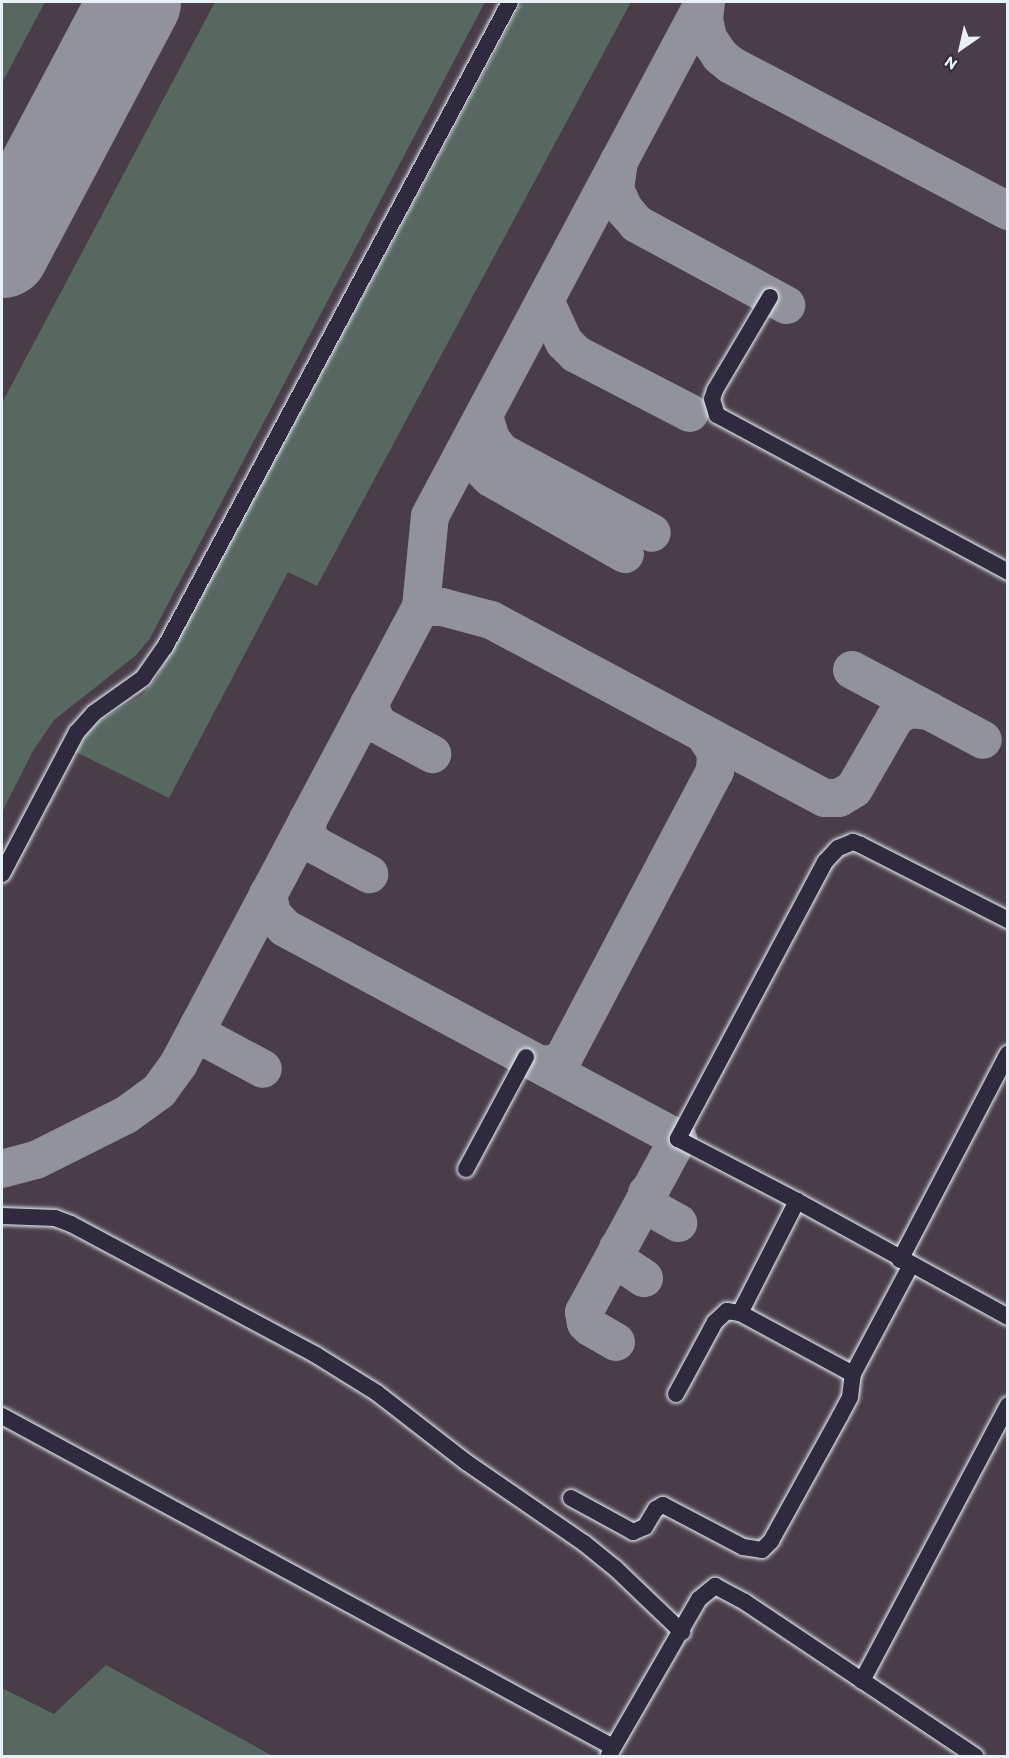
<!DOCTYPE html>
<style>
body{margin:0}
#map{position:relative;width:1009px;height:1758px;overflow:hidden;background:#3b3342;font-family:Itim,sans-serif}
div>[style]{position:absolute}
.built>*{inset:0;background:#493d48;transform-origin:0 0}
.green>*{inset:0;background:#576861}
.taxiway>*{height:38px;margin:-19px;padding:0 19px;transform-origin:19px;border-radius:19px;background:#92929d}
.runway>*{height:93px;margin:-46.5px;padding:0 46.5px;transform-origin:46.5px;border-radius:46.5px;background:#92929d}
.roads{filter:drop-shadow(0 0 2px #e8f1f8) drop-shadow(0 0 2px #e8f1f8)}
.minor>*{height:16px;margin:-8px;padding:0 8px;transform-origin:8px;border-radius:8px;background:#2f2a3d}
span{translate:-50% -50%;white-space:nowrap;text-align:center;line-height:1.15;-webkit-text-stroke:4.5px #2f2a3d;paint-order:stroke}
.frame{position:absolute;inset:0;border:3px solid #e8f1f8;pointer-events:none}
.north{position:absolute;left:931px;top:18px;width:60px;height:60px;-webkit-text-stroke:4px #2f2a3d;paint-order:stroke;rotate:214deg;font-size:16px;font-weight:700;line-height:24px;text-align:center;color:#e8f1f8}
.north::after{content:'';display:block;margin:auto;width:21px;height:27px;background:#e8f1f8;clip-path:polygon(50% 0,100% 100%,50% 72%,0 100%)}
</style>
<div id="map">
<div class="built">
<i style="left:2px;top:2px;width:1005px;height:1754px"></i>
</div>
<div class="green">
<i style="clip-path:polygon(2px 2px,45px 2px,2px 83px)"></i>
<i style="clip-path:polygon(215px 2px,485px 2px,149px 640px,135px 656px,54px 720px,33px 751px,2px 812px,2px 403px)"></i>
<i style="clip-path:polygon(522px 2px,631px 2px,317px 586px,288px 572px,169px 798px,74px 751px,96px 723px,142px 695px,156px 679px)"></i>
<i style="clip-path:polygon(106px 1665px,273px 1756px,2px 1756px,2px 1688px,54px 1714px)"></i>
</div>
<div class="taxiway">
<i style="left:706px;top:2px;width:17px;rotate:97deg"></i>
<i style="left:704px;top:19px;width:19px;rotate:78deg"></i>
<i style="left:708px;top:38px;width:22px;rotate:56deg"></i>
<i style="left:720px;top:56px;width:14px;rotate:39deg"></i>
<i style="left:731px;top:65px;width:313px;rotate:27.8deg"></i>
<i style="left:619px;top:161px;width:28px;rotate:98deg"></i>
<i style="left:615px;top:189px;width:22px;rotate:66deg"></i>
<i style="left:624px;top:209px;width:20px;rotate:49deg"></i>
<i style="left:637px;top:224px;width:170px;rotate:28.5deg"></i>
<i style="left:545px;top:300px;width:46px;rotate:65.7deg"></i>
<i style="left:564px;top:342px;width:17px;rotate:45deg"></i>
<i style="left:576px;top:354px;width:128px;rotate:27.4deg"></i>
<i style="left:484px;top:416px;width:24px;rotate:73deg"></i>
<i style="left:491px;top:439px;width:16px;rotate:52deg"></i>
<i style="left:501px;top:452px;width:171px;rotate:28.2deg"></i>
<i style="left:472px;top:439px;width:23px;rotate:83deg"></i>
<i style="left:475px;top:462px;width:23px;rotate:45deg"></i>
<i style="left:491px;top:478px;width:154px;rotate:29.6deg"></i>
<i style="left:421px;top:607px;width:21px"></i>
<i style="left:442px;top:607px;width:51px;rotate:14.9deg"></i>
<i style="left:491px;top:620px;width:378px;rotate:28.1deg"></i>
<i style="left:825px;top:798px;width:14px"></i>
<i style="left:839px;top:798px;width:17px;rotate:-31deg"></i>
<i style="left:854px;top:789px;width:82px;rotate:-60deg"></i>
<i style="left:895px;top:718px;width:16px;rotate:-35deg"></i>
<i style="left:908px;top:709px;width:21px;rotate:5deg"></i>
<i style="left:929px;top:711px;width:61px;rotate:28.2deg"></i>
<i style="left:852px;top:670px;width:87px;rotate:28deg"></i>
<i style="left:369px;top:704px;width:22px;rotate:68deg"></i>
<i style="left:377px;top:724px;width:63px;rotate:28.6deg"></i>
<i style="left:308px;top:819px;width:14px;rotate:94deg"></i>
<i style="left:307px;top:833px;width:13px;rotate:61deg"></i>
<i style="left:313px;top:844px;width:64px;rotate:28.2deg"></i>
<i style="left:268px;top:894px;width:20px;rotate:79deg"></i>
<i style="left:272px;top:914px;width:19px;rotate:47deg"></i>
<i style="left:285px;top:928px;width:446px;rotate:28.2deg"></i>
<i style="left:678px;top:1139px;width:197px;rotate:118.5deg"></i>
<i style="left:584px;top:1312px;width:11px;rotate:80deg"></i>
<i style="left:586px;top:1323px;width:6px;rotate:45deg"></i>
<i style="left:590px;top:1327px;width:30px;rotate:30deg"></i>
<i style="left:198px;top:1027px;width:17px;rotate:50deg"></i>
<i style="left:209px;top:1040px;width:61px;rotate:28.2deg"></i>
<i style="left:540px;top:1064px;width:10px;rotate:6deg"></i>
<i style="left:550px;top:1065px;width:14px;rotate:-25deg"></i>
<i style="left:563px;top:1059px;width:326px;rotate:-62.2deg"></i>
<i style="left:715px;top:771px;width:19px;rotate:-87deg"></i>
<i style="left:716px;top:752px;width:22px;rotate:-124deg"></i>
<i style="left:2px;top:1169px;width:35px;rotate:-15deg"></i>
<i style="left:36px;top:1160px;width:101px;rotate:-26.6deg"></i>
<i style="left:126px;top:1115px;width:41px;rotate:-36deg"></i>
<i style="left:159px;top:1091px;width:34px;rotate:-54deg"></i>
<i style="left:179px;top:1063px;width:516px;rotate:-62.05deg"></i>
<i style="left:421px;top:607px;width:91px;rotate:-84.4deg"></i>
<i style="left:430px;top:516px;width:582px;rotate:-61.94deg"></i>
<i style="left:647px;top:1193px;width:17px;rotate:69deg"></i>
<i style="left:653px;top:1209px;width:29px;rotate:29deg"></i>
<i style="left:618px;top:1248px;width:14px;rotate:82deg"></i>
<i style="left:620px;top:1262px;width:29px;rotate:34deg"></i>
</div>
<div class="runway">
<i style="left:2px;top:251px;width:282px;rotate:-62.1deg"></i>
</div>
<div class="roads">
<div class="minor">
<i style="left:770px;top:297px;width:108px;rotate:120.6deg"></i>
<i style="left:715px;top:390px;width:9px;rotate:108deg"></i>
<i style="left:712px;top:399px;width:17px;rotate:73deg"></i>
<i style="left:717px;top:415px;width:331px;rotate:28.3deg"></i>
<i style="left:2px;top:874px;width:161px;rotate:-62.2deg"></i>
<i style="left:77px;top:732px;width:25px;rotate:-48deg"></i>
<i style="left:94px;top:713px;width:60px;rotate:-35.5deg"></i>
<i style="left:143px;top:678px;width:38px;rotate:-55deg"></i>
<i style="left:165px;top:647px;width:731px;rotate:-61.86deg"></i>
<i style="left:1008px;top:920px;width:165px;rotate:-153deg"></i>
<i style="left:861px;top:845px;width:9px;rotate:-159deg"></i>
<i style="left:853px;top:842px;width:16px;rotate:158deg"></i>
<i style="left:838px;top:848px;width:19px;rotate:133deg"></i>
<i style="left:825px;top:862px;width:314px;rotate:118deg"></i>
<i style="left:678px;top:1139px;width:134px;rotate:27.5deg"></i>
<i style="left:797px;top:1201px;width:241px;rotate:28.8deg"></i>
<i style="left:466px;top:1169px;width:127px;rotate:-61.8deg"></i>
<i style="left:2px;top:1216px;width:53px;rotate:2.2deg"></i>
<i style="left:55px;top:1218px;width:17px;rotate:21deg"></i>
<i style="left:71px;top:1224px;width:278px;rotate:28.1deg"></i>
<i style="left:316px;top:1355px;width:72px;rotate:31.9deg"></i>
<i style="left:377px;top:1393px;width:113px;rotate:37.8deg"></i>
<i style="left:466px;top:1462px;width:143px;rotate:34.5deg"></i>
<i style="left:584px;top:1543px;width:40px;rotate:39deg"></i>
<i style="left:615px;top:1568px;width:93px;rotate:43.7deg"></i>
<i style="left:900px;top:1260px;width:233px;rotate:-62.4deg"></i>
<i style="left:740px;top:1313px;width:126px;rotate:-63deg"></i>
<i style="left:676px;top:1394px;width:82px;rotate:-61.6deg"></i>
<i style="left:715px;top:1322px;width:16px;rotate:-43deg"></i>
<i style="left:727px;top:1311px;width:13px;rotate:9deg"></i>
<i style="left:740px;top:1313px;width:128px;rotate:28.4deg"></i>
<i style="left:2px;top:1416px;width:695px;rotate:28.45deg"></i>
<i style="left:571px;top:1498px;width:71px;rotate:28.7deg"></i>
<i style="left:633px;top:1532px;width:13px;rotate:-23deg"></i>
<i style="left:645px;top:1527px;width:21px;rotate:-59deg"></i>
<i style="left:656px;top:1509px;width:8px;rotate:-30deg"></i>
<i style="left:663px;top:1505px;width:90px;rotate:27.7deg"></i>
<i style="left:743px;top:1547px;width:19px;rotate:9deg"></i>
<i style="left:762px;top:1550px;width:13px;rotate:-45deg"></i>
<i style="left:771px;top:1541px;width:143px;rotate:-61.1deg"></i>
<i style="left:840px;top:1416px;width:21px;rotate:-62deg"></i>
<i style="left:850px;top:1397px;width:23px;rotate:-83deg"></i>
<i style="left:853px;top:1374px;width:123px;rotate:-62deg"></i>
<i style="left:862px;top:1681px;width:312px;rotate:-62.1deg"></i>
<i style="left:609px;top:1755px;width:180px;rotate:-60deg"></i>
<i style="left:699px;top:1599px;width:21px;rotate:-39deg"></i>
<i style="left:715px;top:1586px;width:34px;rotate:28deg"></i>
<i style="left:745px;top:1602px;width:277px;rotate:33.8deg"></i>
</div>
</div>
<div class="frame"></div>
<div class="north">N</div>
</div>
